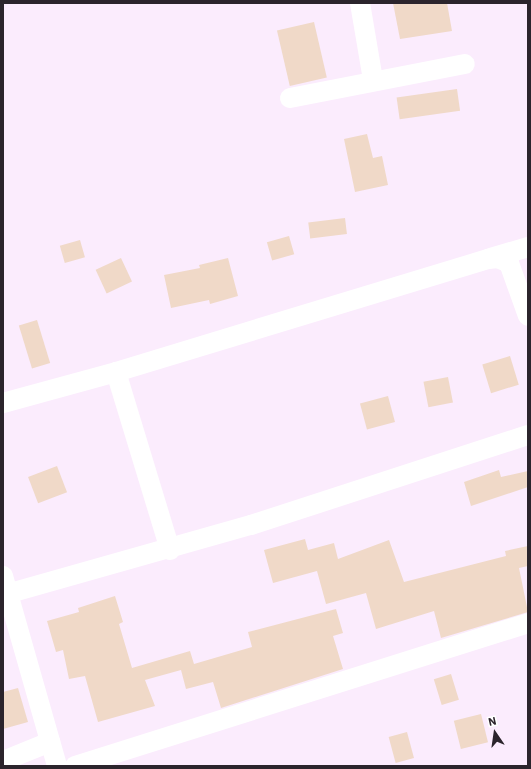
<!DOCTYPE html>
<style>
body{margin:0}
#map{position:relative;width:531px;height:769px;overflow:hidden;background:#fbecfd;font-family:"IBM Plex Sans",sans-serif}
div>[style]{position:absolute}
.building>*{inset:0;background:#f0d9c8;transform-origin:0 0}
.minor>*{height:20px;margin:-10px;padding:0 10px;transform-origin:10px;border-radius:10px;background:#fff}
span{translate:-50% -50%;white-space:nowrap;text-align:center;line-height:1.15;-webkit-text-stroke:3.5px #fff;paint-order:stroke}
.frame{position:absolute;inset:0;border:4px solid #2b242c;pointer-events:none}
.north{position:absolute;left:475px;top:713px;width:40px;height:40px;-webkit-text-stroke:3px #fff;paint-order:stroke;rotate:347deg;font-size:11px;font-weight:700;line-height:16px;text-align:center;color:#2b242c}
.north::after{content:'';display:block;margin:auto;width:14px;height:18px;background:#2b242c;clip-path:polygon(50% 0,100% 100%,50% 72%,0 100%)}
</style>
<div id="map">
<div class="building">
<i style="clip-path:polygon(393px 3px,447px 3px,452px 31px,400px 39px)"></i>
<i style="left:314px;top:22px;width:57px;height:38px;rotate:77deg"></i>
<i style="left:457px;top:89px;width:22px;height:61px;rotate:82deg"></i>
<i style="clip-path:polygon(367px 134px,373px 158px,382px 156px,388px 185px,355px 192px,344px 139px)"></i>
<i style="left:345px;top:218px;width:16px;height:37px;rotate:83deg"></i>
<i style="left:289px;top:236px;width:19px;height:23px;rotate:74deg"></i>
<i style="left:80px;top:240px;width:18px;height:21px;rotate:74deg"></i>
<i style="left:121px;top:258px;width:26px;height:28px;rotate:65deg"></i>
<i style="clip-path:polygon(228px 258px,238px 296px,210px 304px,209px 300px,171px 308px,164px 275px,200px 268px,199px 265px)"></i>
<i style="left:37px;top:320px;width:45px;height:19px;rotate:73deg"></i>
<i style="left:510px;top:356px;width:30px;height:29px;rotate:73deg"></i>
<i style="left:448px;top:377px;width:26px;height:25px;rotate:79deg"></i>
<i style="left:388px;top:396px;width:27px;height:29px;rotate:75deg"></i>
<i style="left:57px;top:466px;width:28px;height:31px;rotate:69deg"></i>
<i style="clip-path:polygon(499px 470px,501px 477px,528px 471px,528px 487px,471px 506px,464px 482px)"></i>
<i style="clip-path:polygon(305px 539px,308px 550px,334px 543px,338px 559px,389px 540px,404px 582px,506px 556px,505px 551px,528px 546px,528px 566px,519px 568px,528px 612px,441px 638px,434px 611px,376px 629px,366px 593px,326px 604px,317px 571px,273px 583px,264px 550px)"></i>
<i style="clip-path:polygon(115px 596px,123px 622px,119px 624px,132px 668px,190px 651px,194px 664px,252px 647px,248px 632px,336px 609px,343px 633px,333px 636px,343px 669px,221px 708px,213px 682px,186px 689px,181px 670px,145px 680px,155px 706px,98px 722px,85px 676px,69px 679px,63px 650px,56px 652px,47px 621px,79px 612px,78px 608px)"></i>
<i style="left:451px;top:674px;width:27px;height:18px;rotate:73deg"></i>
<i style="clip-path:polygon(18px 688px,28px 722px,3px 729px,3px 692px)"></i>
<i style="left:481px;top:714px;width:29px;height:28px;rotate:76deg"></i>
<i style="left:407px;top:732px;width:27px;height:19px;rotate:75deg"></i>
</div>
<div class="minor">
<i style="left:360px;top:3px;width:78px;rotate:80.4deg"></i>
<i style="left:290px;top:98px;width:178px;rotate:-11deg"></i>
<i style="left:490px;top:258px;width:40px;rotate:-16deg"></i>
<i style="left:116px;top:372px;width:186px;rotate:73.1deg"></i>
<i style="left:3px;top:403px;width:117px;rotate:-15.3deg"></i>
<i style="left:116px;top:372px;width:389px;rotate:-16.9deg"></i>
<i style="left:488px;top:259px;width:10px;rotate:-6deg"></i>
<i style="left:498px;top:258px;width:12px;rotate:24deg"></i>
<i style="left:509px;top:263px;width:56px;rotate:70.3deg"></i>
<i style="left:3px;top:576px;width:198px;rotate:74.1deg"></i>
<i style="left:3px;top:595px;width:258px;rotate:-15.8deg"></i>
<i style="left:251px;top:525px;width:291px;rotate:-18deg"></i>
<i style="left:3px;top:761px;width:51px;rotate:-22deg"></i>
<i style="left:75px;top:766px;width:475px;rotate:-17.5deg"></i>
</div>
<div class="frame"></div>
<div class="north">N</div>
</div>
